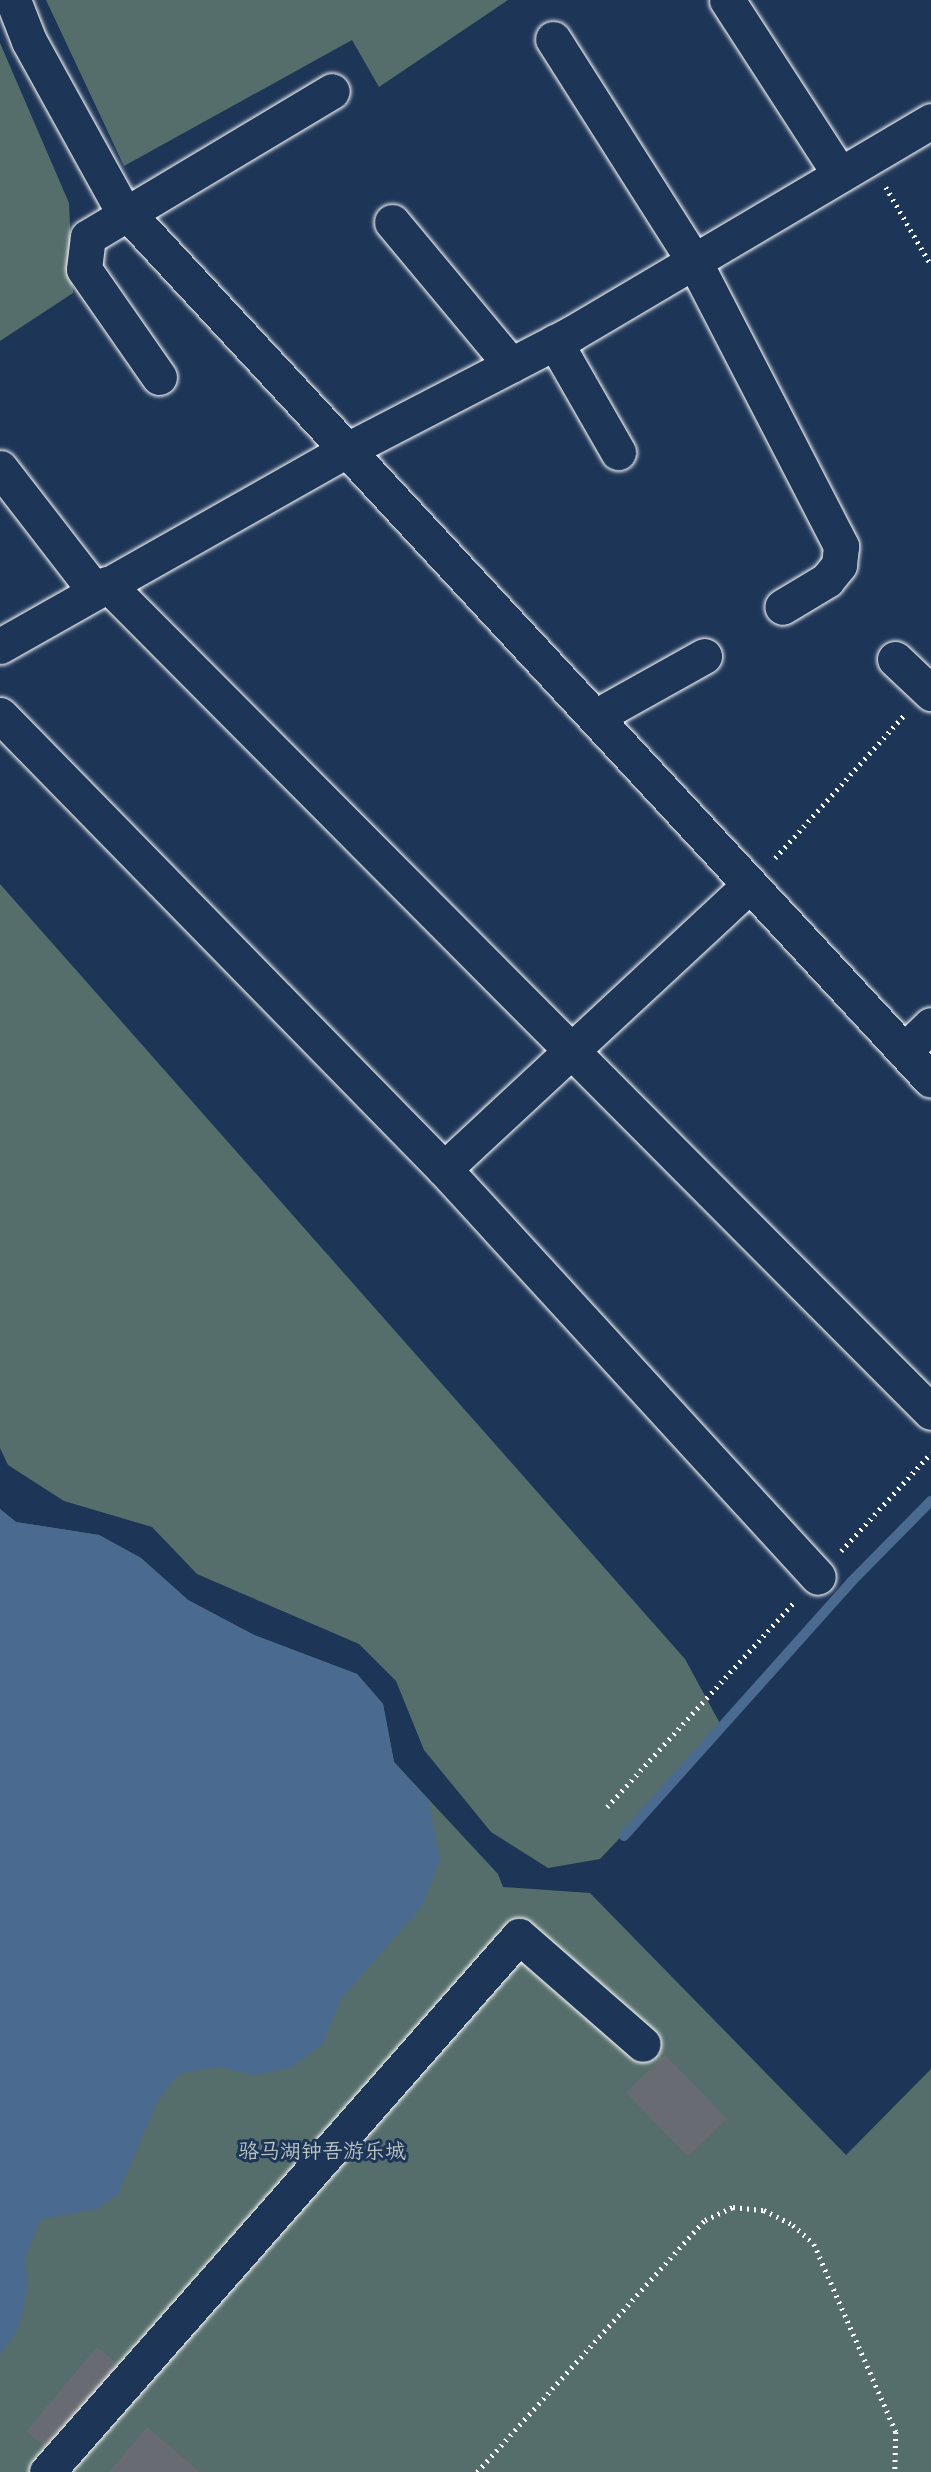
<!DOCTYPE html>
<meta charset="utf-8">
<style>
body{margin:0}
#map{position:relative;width:931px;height:2472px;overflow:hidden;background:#1d3557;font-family:Delius,"LXGW WenKai TC",sans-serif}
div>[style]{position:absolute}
.green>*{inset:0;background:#556e6b}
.water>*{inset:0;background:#4b6a90}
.stream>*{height:10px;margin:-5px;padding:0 5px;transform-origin:5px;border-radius:5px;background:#4b6a90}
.building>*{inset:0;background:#686c72;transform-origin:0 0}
.path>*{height:4.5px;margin-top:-2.25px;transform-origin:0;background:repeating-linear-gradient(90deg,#fff 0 2px,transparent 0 7px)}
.roads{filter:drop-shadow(0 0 2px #fff) drop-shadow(0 0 2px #fff)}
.minor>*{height:35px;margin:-17.5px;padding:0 17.5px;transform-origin:17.5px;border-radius:17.5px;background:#1d3557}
span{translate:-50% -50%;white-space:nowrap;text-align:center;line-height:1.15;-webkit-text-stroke:6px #1d3557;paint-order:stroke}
.park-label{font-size:21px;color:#bbc5c4}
</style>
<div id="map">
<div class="green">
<i style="clip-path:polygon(46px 0,508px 0,379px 87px,352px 40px,124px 166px)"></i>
<i style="clip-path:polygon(0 43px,69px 203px,73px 293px,0 341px)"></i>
<i style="clip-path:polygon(0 884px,685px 1659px,723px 1729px,600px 1859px,548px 1868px,491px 1832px,424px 1750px,396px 1681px,359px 1644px,197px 1574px,152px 1527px,64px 1501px,8px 1465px,0 1448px)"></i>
<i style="clip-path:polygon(0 1509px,16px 1522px,99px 1535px,141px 1558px,188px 1600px,254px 1635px,357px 1674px,383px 1704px,394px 1762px,498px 1874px,503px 1887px,590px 1893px,846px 2155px,931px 2069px,931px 2472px,0 2472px)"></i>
</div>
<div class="water">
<i style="clip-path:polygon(0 1509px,16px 1522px,99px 1535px,141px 1558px,188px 1600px,254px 1635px,357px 1674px,383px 1704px,394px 1762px,428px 1799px,440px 1860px,423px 1905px,341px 1999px,323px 2043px,289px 2069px,254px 2075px,220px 2067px,180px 2073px,158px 2100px,118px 2194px,97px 2209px,41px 2219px,26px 2255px,27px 2290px,18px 2329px,0 2355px)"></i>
</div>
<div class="stream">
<i style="left:624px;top:1836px;width:341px;rotate:-48.2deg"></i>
<i style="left:851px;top:1582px;width:114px;rotate:-45.4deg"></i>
</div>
<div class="building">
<i style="left:665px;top:2055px;width:89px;height:54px;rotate:46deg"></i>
<i style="left:97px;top:2347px;width:34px;height:110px;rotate:40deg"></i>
<i style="clip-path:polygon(147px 2427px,200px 2472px,109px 2472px)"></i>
</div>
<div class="path">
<i style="left:886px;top:187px;width:90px;rotate:60deg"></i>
<i style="left:775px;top:858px;width:194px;rotate:-47.9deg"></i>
<i style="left:841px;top:1551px;width:133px;rotate:-47.4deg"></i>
<i style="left:607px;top:1807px;width:279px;rotate:-47.6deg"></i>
<i style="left:477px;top:2472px;width:340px;rotate:-47.9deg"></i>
<i style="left:705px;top:2220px;width:31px;rotate:-25deg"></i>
<i style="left:733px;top:2207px;width:31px;rotate:6deg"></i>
<i style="left:764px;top:2210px;width:33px;rotate:27deg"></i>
<i style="left:793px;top:2225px;width:28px;rotate:42deg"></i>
<i style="left:814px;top:2244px;width:205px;rotate:66.4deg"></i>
<i style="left:896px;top:2432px;width:40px;rotate:91.4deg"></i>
</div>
<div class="roads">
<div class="minor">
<i style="left:13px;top:0;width:44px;rotate:68.7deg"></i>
<i style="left:29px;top:41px;width:186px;rotate:61.1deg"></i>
<i style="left:119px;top:204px;width:1194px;rotate:47.17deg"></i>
<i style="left:727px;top:0;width:208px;rotate:57.1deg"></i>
<i style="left:553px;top:39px;width:263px;rotate:57.6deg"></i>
<i style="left:694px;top:261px;width:321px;rotate:62.7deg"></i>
<i style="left:841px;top:546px;width:19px;rotate:96deg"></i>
<i style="left:839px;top:565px;width:19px;rotate:129deg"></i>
<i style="left:827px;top:580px;width:52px;rotate:149deg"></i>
<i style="left:392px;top:222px;width:186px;rotate:50.2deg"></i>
<i style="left:555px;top:342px;width:127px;rotate:60.2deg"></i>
<i style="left:159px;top:377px;width:131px;rotate:-124.8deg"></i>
<i style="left:84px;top:269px;width:32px;rotate:-83deg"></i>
<i style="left:88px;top:237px;width:284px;rotate:-30.9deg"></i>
<i style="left:0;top:468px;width:155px;rotate:52.3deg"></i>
<i style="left:107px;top:584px;width:1168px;rotate:45.14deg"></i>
<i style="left:0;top:646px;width:399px;rotate:-29.5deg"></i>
<i style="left:347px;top:450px;width:252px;rotate:-27.4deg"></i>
<i style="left:571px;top:334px;width:418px;rotate:-30.6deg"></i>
<i style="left:895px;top:659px;width:50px;rotate:43.4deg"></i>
<i style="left:0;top:715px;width:635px;rotate:45.64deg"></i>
<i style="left:444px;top:1169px;width:553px;rotate:47.49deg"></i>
<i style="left:595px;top:717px;width:125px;rotate:-29.2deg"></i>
<i style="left:904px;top:1051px;width:37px;rotate:-44deg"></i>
<i style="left:444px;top:1169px;width:417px;rotate:-42.9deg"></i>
<i style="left:47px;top:2472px;width:714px;rotate:-48.63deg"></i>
<i style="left:519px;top:1936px;width:164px;rotate:41.1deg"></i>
</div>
</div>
<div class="park-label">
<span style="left:322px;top:2151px">骆马湖钟吾游乐城</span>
</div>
</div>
